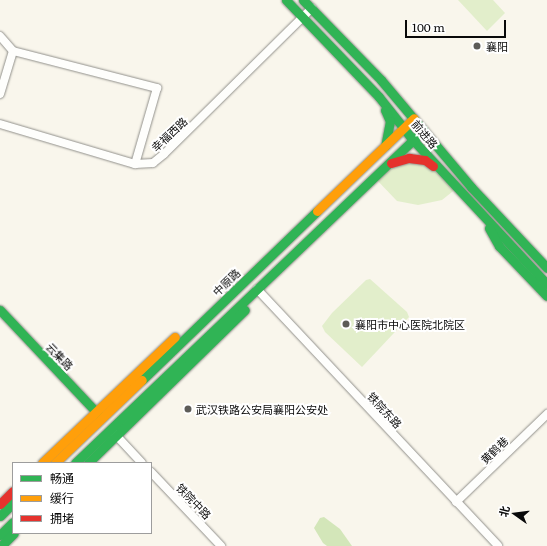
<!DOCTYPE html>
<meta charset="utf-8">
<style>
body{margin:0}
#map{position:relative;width:547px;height:546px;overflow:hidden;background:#f9f6ec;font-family:Literata,"Noto Sans SC",serif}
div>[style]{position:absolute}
.green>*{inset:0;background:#e2eecb}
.forest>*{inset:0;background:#d3e6b9}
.roads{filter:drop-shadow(0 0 1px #91908b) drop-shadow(0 0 1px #91908b)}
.street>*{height:8px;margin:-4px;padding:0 4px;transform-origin:4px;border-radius:4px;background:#fefefc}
.fast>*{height:9px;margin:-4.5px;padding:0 4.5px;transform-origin:4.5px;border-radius:4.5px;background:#30b455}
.slow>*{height:9px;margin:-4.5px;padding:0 4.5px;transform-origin:4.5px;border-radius:4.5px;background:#ff9f0a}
.jam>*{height:9px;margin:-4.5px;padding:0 4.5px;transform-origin:4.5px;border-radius:4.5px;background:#e5322d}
.dots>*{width:11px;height:11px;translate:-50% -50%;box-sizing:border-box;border:2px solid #fff;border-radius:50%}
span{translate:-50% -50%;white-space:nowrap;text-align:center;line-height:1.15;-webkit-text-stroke:4px #fff;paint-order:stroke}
.poi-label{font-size:11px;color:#090909}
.left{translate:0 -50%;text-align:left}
.street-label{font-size:11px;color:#090909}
.legend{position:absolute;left:12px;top:462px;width:140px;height:72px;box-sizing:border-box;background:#fff;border:1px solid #9d9d9d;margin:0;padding:5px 7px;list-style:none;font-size:12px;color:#090909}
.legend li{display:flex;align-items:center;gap:8px;height:20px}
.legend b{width:20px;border:1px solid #9d9d9d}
.north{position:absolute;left:495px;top:494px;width:40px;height:40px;-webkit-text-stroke:3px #fff;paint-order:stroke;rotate:284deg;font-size:11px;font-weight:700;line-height:16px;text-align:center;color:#090909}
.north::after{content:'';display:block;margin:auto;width:14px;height:18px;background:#090909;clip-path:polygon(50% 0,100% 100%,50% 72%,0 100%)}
.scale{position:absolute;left:405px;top:20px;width:101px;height:18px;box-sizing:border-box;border:2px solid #090909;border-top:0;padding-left:5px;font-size:12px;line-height:14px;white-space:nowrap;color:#090909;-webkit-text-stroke:3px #fff;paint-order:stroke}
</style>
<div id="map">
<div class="green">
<i style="clip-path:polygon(458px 0,493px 0,505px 13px,487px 31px)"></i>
<i style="clip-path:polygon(425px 160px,457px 188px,442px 200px,418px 205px,397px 201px,374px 177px,388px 164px)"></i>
<i style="clip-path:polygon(370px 279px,407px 312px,409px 317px,362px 367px,325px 332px,322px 326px,332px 313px,366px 280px)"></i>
</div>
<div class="forest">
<i style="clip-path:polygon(324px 517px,340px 529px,352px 546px,327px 546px,323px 543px,314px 528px,320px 518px)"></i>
</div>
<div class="roads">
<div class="street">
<i style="left:0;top:36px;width:20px;rotate:49deg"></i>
<i style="left:13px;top:51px;width:45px;rotate:106.8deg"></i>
<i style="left:13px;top:51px;width:149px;rotate:14.4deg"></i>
<i style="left:157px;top:88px;width:79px;rotate:106.1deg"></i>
<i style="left:0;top:124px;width:141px;rotate:16.5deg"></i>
<i style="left:135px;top:164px;width:18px;rotate:-3deg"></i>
<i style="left:153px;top:163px;width:14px;rotate:-39deg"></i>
<i style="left:164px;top:154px;width:208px;rotate:-44.6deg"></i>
<i style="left:257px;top:289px;width:352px;rotate:46.8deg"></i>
<i style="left:113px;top:432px;width:42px;rotate:46.9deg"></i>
<i style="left:151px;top:472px;width:102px;rotate:46.6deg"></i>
<i style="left:456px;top:502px;width:127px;rotate:-44deg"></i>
</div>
<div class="fast">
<i style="left:286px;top:0;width:134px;rotate:46.2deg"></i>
<i style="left:379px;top:97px;width:55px;rotate:51.7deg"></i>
<i style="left:413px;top:140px;width:197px;rotate:47.1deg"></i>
<i style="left:303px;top:0;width:112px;rotate:45.7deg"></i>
<i style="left:381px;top:80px;width:140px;rotate:49.9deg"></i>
<i style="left:471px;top:187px;width:111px;rotate:46.8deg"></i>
<i style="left:385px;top:110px;width:12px;rotate:66deg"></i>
<i style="left:390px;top:121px;width:25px;rotate:101deg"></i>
<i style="left:489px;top:228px;width:21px;rotate:61deg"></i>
<i style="left:499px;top:246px;width:69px;rotate:46.2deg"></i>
<i style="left:0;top:310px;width:146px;rotate:46.7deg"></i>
<i style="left:142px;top:380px;width:243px;rotate:-44deg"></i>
<i style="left:75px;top:463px;width:482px;rotate:-43.7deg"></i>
<i style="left:88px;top:463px;width:219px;rotate:-44.3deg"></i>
<i style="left:0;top:516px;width:18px;rotate:-45deg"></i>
<i style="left:0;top:535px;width:18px;rotate:-45deg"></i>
<i style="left:1px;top:546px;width:18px;rotate:-45deg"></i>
</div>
<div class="slow">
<i style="left:317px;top:211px;width:134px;rotate:-43.8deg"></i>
<i style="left:42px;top:463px;width:183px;rotate:-43.5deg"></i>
<i style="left:55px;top:463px;width:120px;rotate:-43.7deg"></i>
</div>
<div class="jam">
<i style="left:391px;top:163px;width:19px;rotate:-16deg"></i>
<i style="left:409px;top:158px;width:16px;rotate:7deg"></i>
<i style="left:425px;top:160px;width:10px;rotate:37deg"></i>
<i style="left:0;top:504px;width:18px;rotate:-45deg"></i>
</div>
</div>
<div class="dots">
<i style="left:477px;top:46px;background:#5d5c58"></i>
<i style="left:346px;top:324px;background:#5d5c58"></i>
<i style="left:188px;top:409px;background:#5d5c58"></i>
</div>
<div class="poi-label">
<span class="left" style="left:486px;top:46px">襄阳</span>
<span class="left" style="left:355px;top:324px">襄阳市中心医院北院区</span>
<span class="left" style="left:196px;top:409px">武汉铁路公安局襄阳公安处</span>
</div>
<div class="street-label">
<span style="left:169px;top:134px;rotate:-43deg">幸福西路</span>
<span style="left:425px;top:134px;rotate:49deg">前进路</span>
<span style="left:226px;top:282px;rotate:-44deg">中原路</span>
<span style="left:60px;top:356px;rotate:46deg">云集路</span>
<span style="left:385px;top:410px;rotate:47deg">铁院东路</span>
<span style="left:494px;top:450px;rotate:-44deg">黄鹤巷</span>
<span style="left:194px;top:501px;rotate:46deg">铁院中路</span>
</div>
<ul class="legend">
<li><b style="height:5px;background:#30b455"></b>畅通</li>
<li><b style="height:5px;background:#ff9f0a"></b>缓行</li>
<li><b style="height:5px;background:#e5322d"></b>拥堵</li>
</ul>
<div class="north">北</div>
<div class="scale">100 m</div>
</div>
